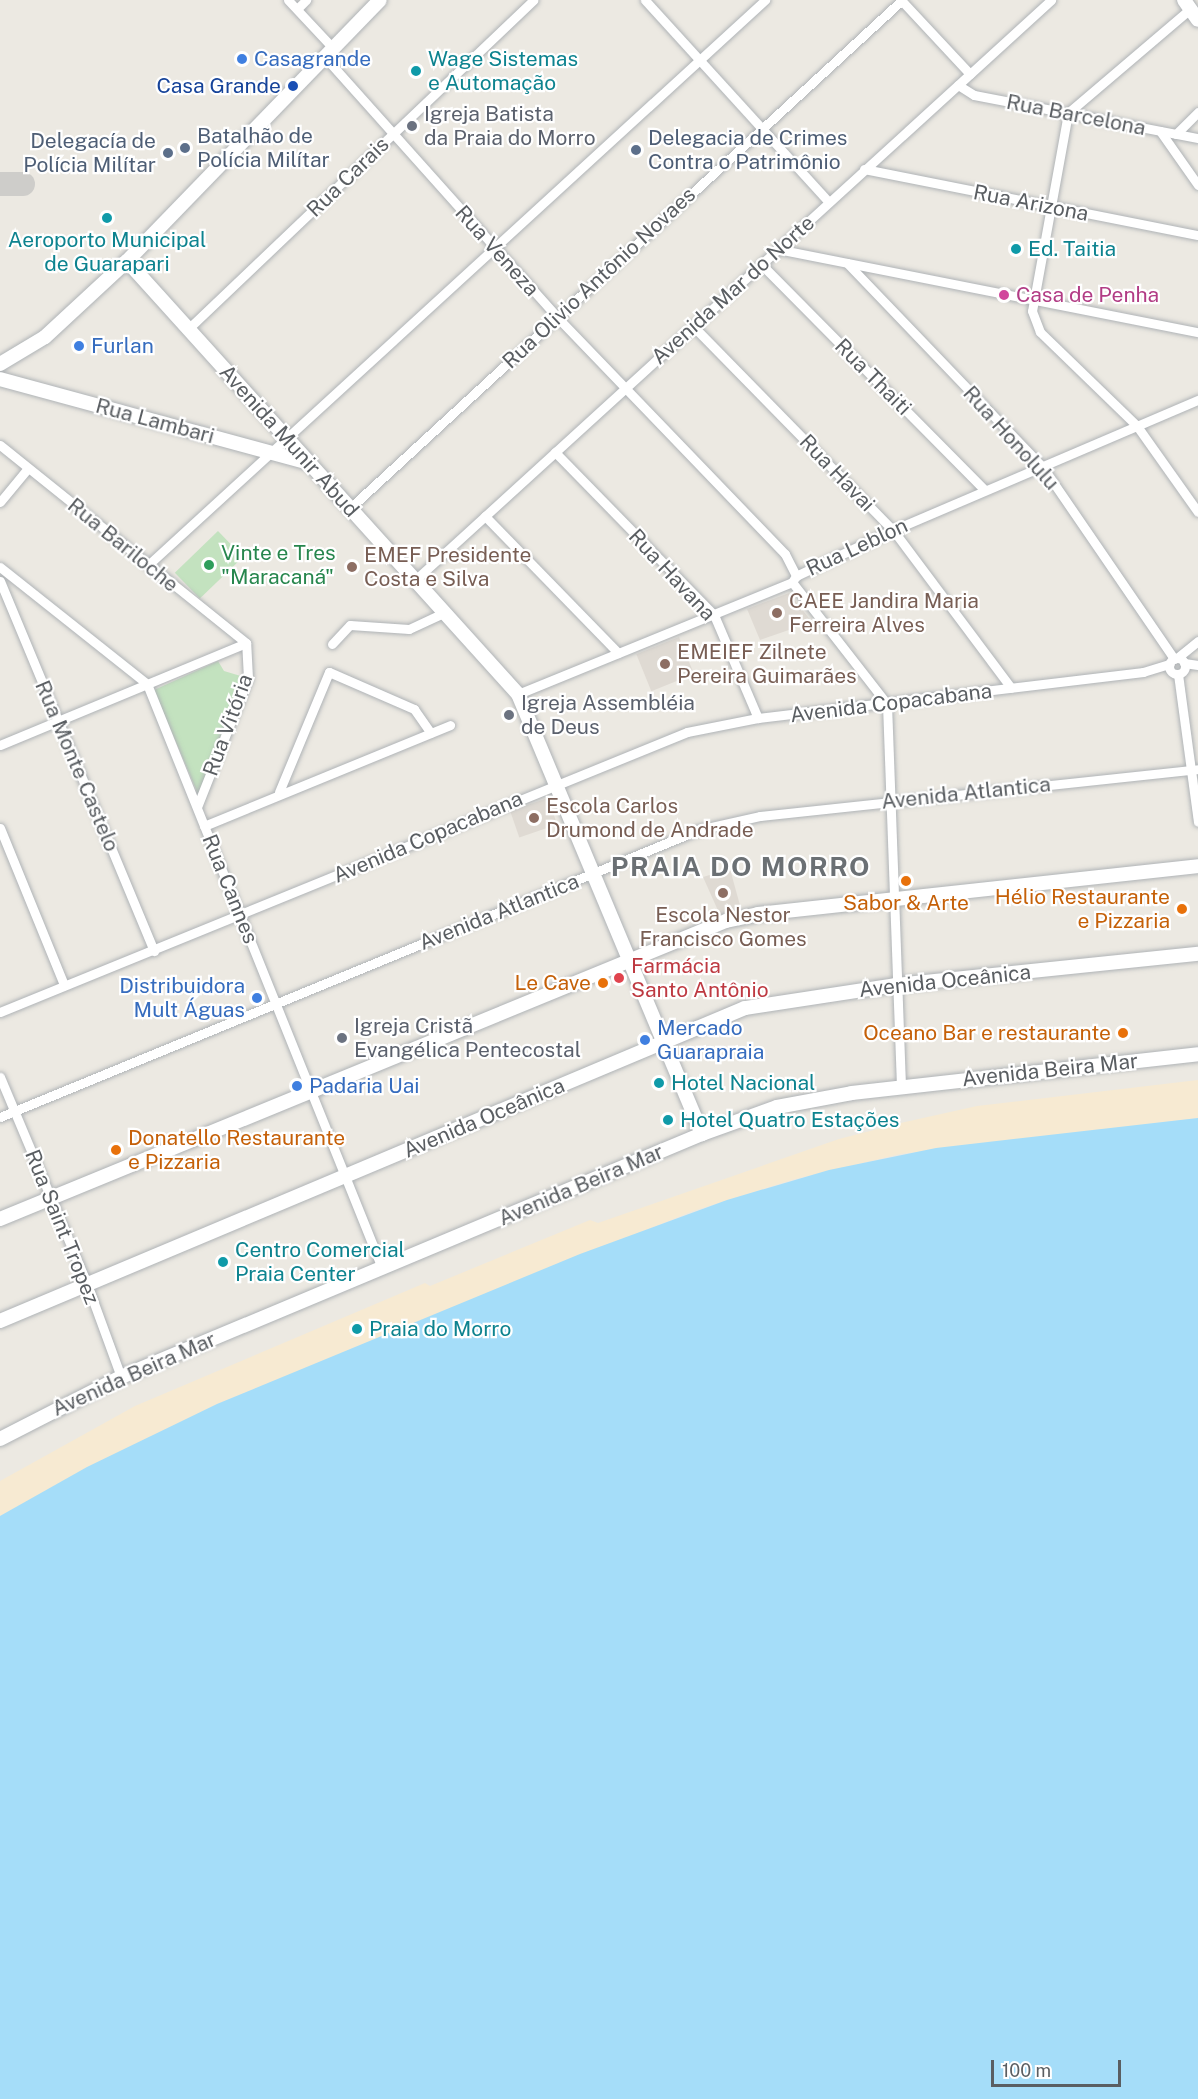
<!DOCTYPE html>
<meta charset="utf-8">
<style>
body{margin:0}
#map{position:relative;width:1198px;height:2099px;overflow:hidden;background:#ece9e2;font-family:"Public Sans",sans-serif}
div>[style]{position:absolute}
.education>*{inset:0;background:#dfdad3;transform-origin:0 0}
.green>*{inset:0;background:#c3e2bf;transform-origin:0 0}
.sand>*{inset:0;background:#f7ead2}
.water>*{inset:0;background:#a5ddf9}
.taxiway>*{height:24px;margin:-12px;padding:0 12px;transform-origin:12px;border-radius:12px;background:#cecdca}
.roads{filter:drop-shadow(0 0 2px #afb3b6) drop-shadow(0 0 2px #afb3b6)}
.street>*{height:9px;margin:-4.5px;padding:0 4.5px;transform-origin:4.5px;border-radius:4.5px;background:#fff}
.street>.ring{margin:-4.5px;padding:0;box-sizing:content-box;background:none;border:9px solid #fff;border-radius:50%}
.secondary>*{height:14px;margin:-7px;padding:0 7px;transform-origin:7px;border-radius:7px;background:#fff}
.dots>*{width:16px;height:16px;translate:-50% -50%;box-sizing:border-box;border:3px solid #fff;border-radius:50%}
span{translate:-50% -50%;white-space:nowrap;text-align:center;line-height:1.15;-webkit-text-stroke:4.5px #fff;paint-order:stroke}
.shop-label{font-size:21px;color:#366cbe}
.left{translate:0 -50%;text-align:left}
.right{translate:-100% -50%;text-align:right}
.culture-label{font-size:21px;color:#0d838f}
.transit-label{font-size:21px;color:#164399}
.worship-label{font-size:21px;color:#5b616d}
.street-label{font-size:21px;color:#5a5e62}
.service-label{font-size:21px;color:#4e5e75}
.hotel-label{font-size:21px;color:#b23c85}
.leisure-label{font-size:21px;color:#27864d}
.education-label{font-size:21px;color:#785e54}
.food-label{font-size:21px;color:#c56008}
.health-label{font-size:21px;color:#be3a42}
.district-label{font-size:27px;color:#6b7074;font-weight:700;letter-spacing:1.5px}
.scale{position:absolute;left:991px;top:2060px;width:130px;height:27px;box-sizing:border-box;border:3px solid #5a5e62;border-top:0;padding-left:8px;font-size:18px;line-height:21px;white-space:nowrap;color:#5a5e62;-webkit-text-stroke:4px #fff;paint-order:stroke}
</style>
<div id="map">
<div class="education">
<i style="clip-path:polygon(789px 593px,812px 622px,760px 640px,747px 609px)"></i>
<i style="left:679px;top:637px;width:40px;height:46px;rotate:68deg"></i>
<i style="left:548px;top:798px;width:28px;height:40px;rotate:71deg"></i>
<i style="clip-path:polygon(730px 869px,741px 909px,720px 915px,703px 877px)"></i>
</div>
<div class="green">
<i style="left:218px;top:531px;width:36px;height:60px;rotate:46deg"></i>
<i style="clip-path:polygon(218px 661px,224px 671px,244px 677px,198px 794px,154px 690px)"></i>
</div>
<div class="sand">
<i style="clip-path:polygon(1198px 1080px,1198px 1118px,900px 1154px,795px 1179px,693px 1211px,217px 1404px,0 1516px,0 1481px,135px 1406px,425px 1283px,430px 1286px,590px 1220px,598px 1223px,839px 1139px,905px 1122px,977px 1106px)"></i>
</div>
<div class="water">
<i style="clip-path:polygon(1198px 1118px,1198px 2099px,0 2099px,0 1516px,87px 1467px,217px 1404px,580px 1254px,727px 1200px,829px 1170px,936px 1148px)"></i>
</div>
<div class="taxiway">
<i style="left:0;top:184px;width:23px"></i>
</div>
<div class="roads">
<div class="street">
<i style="left:288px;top:0;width:63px;rotate:46.9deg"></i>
<i style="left:645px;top:0;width:273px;rotate:47.7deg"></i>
<i style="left:901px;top:0;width:101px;rotate:47deg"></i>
<i style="left:297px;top:9px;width:13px;rotate:-45deg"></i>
<i style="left:1190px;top:9px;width:160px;rotate:139.6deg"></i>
<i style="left:1068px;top:113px;width:201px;rotate:100.3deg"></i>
<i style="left:1032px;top:311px;width:22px;rotate:69deg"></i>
<i style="left:1040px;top:332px;width:135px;rotate:44.1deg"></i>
<i style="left:1137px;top:426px;width:105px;rotate:54.7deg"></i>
<i style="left:323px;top:55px;width:351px;rotate:48.2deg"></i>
<i style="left:557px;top:317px;width:329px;rotate:46.1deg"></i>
<i style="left:785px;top:554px;width:25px;rotate:63deg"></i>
<i style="left:958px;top:85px;width:19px;rotate:32deg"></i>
<i style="left:974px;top:95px;width:228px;rotate:10.9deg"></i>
<i style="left:1160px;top:131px;width:66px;rotate:54.9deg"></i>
<i style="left:1176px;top:134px;width:31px;rotate:-45deg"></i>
<i style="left:864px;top:169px;width:340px;rotate:11.2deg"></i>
<i style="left:777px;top:249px;width:429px;rotate:11.2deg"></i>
<i style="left:847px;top:263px;width:281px;rotate:46.2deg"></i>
<i style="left:1042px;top:466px;width:234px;rotate:55.6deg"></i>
<i style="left:761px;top:264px;width:318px;rotate:45.3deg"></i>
<i style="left:693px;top:326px;width:286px;rotate:45.6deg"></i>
<i style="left:893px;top:530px;width:197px;rotate:53.2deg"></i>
<i style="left:188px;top:329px;width:477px;rotate:-43.6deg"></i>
<i style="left:0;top:445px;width:316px;rotate:38.8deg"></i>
<i style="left:555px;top:452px;width:228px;rotate:45.7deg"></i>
<i style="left:714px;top:615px;width:112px;rotate:66.9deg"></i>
<i style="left:0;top:502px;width:44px;rotate:-50.5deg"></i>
<i style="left:350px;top:508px;width:750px;rotate:-42.62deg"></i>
<i style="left:485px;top:516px;width:191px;rotate:45.8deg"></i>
<i style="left:148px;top:565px;width:837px;rotate:-42.48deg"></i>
<i style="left:0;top:567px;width:188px;rotate:38.5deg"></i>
<i style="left:147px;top:684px;width:630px;rotate:68.08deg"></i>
<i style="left:415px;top:580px;width:861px;rotate:-42.36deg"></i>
<i style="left:0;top:581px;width:401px;rotate:67.4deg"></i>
<i style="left:792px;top:582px;width:155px;rotate:52.1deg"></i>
<i style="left:887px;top:704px;width:383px;rotate:87.9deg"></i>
<i style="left:332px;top:644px;width:26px;rotate:-47deg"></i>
<i style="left:350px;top:625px;width:59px;rotate:3.9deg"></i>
<i style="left:409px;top:629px;width:40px;rotate:-25deg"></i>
<i style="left:1177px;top:658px;width:27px;rotate:-39deg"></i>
<i class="ring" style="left:1169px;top:658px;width:7px;height:7px"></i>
<i style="left:1184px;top:663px;width:14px;rotate:8deg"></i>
<i style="left:1178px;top:674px;width:149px;rotate:82.3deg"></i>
<i style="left:518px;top:694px;width:296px;rotate:-22.2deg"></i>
<i style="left:792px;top:582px;width:7px;rotate:-56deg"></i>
<i style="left:796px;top:576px;width:107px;rotate:-25.4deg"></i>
<i style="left:893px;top:530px;width:332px;rotate:-23.1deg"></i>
<i style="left:0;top:745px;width:266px;rotate:-22.5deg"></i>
<i style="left:279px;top:792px;width:130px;rotate:-67.4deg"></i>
<i style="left:329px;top:672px;width:93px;rotate:23.5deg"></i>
<i style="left:414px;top:709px;width:29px;rotate:55deg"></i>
<i style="left:197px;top:807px;width:139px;rotate:-68.4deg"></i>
<i style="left:248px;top:678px;width:35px;rotate:-93deg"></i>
<i style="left:204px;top:826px;width:266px;rotate:-22.3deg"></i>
<i style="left:0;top:828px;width:170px;rotate:67.8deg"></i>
<i style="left:0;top:1012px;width:742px;rotate:-22.17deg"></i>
<i style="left:687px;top:732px;width:72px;rotate:-11.2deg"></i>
<i style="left:758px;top:718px;width:388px;rotate:-6.8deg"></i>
<i style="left:1143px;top:672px;width:28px;rotate:-17deg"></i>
<i style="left:0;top:1077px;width:225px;rotate:67.2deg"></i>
<i style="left:87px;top:1284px;width:99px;rotate:69.9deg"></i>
<i style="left:0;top:1117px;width:755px;rotate:-22.35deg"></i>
<i style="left:698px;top:830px;width:64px;rotate:-12.7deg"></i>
<i style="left:760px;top:816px;width:441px;rotate:-6.1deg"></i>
</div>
<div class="secondary">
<i style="left:1184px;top:0;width:24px;rotate:55deg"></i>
<i style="left:127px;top:261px;width:583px;rotate:47.92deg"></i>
<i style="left:518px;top:694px;width:477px;rotate:67.3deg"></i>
<i style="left:0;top:364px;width:52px;rotate:-31deg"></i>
<i style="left:45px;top:337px;width:112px;rotate:-42.8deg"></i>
<i style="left:127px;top:261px;width:363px;rotate:-45.9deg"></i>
<i style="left:0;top:379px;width:321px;rotate:15.2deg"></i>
<i style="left:0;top:1219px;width:785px;rotate:-22.32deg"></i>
<i style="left:726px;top:921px;width:33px;rotate:-12deg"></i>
<i style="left:758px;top:914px;width:443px;rotate:-6.2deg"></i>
<i style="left:0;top:1321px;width:808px;rotate:-22.79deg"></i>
<i style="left:745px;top:1008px;width:153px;rotate:-8.7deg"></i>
<i style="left:896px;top:985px;width:304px;rotate:-5.9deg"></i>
<i style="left:0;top:1439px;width:136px;rotate:-27.1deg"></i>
<i style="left:121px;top:1377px;width:630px;rotate:-22.7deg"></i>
<i style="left:702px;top:1134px;width:80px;rotate:-19.8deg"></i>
<i style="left:777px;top:1107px;width:76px;rotate:-10.6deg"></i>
<i style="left:852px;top:1093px;width:348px;rotate:-6.4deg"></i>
</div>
</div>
<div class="dots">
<i style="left:242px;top:59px;background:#3f7fe0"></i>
<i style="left:416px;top:71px;background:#0f9aa8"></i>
<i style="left:293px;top:86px;background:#1a4fb4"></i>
<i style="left:412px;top:126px;background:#6b7280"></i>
<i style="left:185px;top:148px;background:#5c6f8a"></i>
<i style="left:636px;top:150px;background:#5c6f8a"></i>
<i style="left:168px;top:153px;background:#5c6f8a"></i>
<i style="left:107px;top:218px;background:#0f9aa8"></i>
<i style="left:1016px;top:249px;background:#0f9aa8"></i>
<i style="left:1004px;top:295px;background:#d1479c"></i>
<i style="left:79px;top:346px;background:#3f7fe0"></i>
<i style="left:209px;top:565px;background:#2e9e5b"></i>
<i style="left:352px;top:567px;background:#8d6e63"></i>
<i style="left:777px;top:613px;background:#8d6e63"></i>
<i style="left:665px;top:664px;background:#8d6e63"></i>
<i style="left:509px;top:715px;background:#6b7280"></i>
<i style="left:534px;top:818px;background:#8d6e63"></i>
<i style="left:906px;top:881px;background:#e8710a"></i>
<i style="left:723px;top:893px;background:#8d6e63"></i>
<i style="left:1182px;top:909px;background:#e8710a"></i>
<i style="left:619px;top:978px;background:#e0444e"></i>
<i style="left:603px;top:983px;background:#e8710a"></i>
<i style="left:257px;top:998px;background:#3f7fe0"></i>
<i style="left:1123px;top:1033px;background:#e8710a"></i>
<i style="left:342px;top:1038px;background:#6b7280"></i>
<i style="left:645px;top:1040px;background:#3f7fe0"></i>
<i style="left:659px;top:1083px;background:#0f9aa8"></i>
<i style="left:297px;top:1086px;background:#3f7fe0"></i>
<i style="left:668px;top:1120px;background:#0f9aa8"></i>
<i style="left:116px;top:1150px;background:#e8710a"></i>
<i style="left:223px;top:1262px;background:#0f9aa8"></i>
<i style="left:357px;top:1329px;background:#0f9aa8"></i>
</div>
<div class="shop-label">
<span class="left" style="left:254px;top:59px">Casagrande</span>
<span class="left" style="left:91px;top:346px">Furlan</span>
<span class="right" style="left:245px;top:998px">Distribuidora<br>Mult Águas</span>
<span class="left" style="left:657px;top:1040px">Mercado<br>Guarapraia</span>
<span class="left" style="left:309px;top:1086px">Padaria Uai</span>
</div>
<div class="culture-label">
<span class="left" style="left:428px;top:71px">Wage Sistemas<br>e Automação</span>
<span style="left:107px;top:252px">Aeroporto Municipal<br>de Guarapari</span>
<span class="left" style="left:1028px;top:249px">Ed. Taitia</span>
<span class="left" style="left:671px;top:1083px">Hotel Nacional</span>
<span class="left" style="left:680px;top:1120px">Hotel Quatro Estações</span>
<span class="left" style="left:235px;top:1262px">Centro Comercial<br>Praia Center</span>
<span class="left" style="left:369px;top:1329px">Praia do Morro</span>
</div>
<div class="transit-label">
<span class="right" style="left:281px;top:86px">Casa Grande</span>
</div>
<div class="worship-label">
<span class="left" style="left:424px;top:126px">Igreja Batista<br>da Praia do Morro</span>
<span class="left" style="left:521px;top:715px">Igreja Assembléia<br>de Deus</span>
<span class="left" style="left:354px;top:1038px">Igreja Cristã<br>Evangélica Pentecostal</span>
</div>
<div class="street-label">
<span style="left:1076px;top:115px;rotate:11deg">Rua Barcelona</span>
<span style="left:348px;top:177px;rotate:-44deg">Rua Carais</span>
<span style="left:1031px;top:203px;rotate:11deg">Rua Arizona</span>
<span style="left:497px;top:251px;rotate:48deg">Rua Veneza</span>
<span style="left:599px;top:278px;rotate:-43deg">Rua Olivio Antônio Novaes</span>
<span style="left:733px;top:290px;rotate:-42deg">Avenida Mar do Norte</span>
<span style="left:873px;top:377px;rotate:45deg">Rua Thaiti</span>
<span style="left:155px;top:421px;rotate:15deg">Rua Lambari</span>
<span style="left:1011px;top:438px;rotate:48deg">Rua Honolulu</span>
<span style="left:289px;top:441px;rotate:48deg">Avenida Munir Abud</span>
<span style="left:837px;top:473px;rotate:46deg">Rua Havai</span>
<span style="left:123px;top:545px;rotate:39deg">Rua Bariloche</span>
<span style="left:857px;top:547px;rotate:-25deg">Rua Leblon</span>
<span style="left:672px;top:575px;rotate:47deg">Rua Havana</span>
<span style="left:891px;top:703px;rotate:-7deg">Avenida Copacabana</span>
<span style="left:228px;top:725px;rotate:-70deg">Rua Vitória</span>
<span style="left:77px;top:766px;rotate:67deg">Rua Monte Castelo</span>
<span style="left:966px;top:793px;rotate:-6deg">Avenida Atlantica</span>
<span style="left:428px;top:837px;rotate:-23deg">Avenida Copacabana</span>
<span style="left:230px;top:889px;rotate:68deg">Rua Cannes</span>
<span style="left:499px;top:912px;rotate:-22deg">Avenida Atlantica</span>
<span style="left:945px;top:981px;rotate:-6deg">Avenida Oceânica</span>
<span style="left:1050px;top:1070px;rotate:-6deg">Avenida Beira Mar</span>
<span style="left:484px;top:1118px;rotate:-23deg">Avenida Oceânica</span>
<span style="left:581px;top:1185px;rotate:-23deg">Avenida Beira Mar</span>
<span style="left:62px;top:1227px;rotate:68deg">Rua Saint Tropez</span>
<span style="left:134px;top:1374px;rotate:-24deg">Avenida Beira Mar</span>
</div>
<div class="service-label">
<span class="left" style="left:197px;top:148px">Batalhão de<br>Polícia Milítar</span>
<span class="left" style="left:648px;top:150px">Delegacia de Crimes<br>Contra o Patrimônio</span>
<span class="right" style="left:156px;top:153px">Delegacía de<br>Polícia Milítar</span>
</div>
<div class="hotel-label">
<span class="left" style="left:1016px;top:295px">Casa de Penha</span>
</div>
<div class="leisure-label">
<span class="left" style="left:221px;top:565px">Vinte e Tres<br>"Maracaná"</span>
</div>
<div class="education-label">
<span class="left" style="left:364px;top:567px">EMEF Presidente<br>Costa e Silva</span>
<span class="left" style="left:789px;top:613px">CAEE Jandira Maria<br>Ferreira Alves</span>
<span class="left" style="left:677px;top:664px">EMEIEF Zilnete<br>Pereira Guimarães</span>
<span class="left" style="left:546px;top:818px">Escola Carlos<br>Drumond de Andrade</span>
<span style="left:723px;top:927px">Escola Nestor<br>Francisco Gomes</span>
</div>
<div class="food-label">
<span class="right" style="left:1170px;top:909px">Hélio Restaurante<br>e Pizzaria</span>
<span style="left:906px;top:903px">Sabor &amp; Arte</span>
<span class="right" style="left:591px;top:983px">Le Cave</span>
<span class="right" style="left:1111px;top:1033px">Oceano Bar e restaurante</span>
<span class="left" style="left:128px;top:1150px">Donatello Restaurante<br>e Pizzaria</span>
</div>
<div class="health-label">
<span class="left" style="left:631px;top:978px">Farmácia<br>Santo Antônio</span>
</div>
<div class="district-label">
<span style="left:741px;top:867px">PRAIA DO MORRO</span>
</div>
<div class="scale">100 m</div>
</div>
